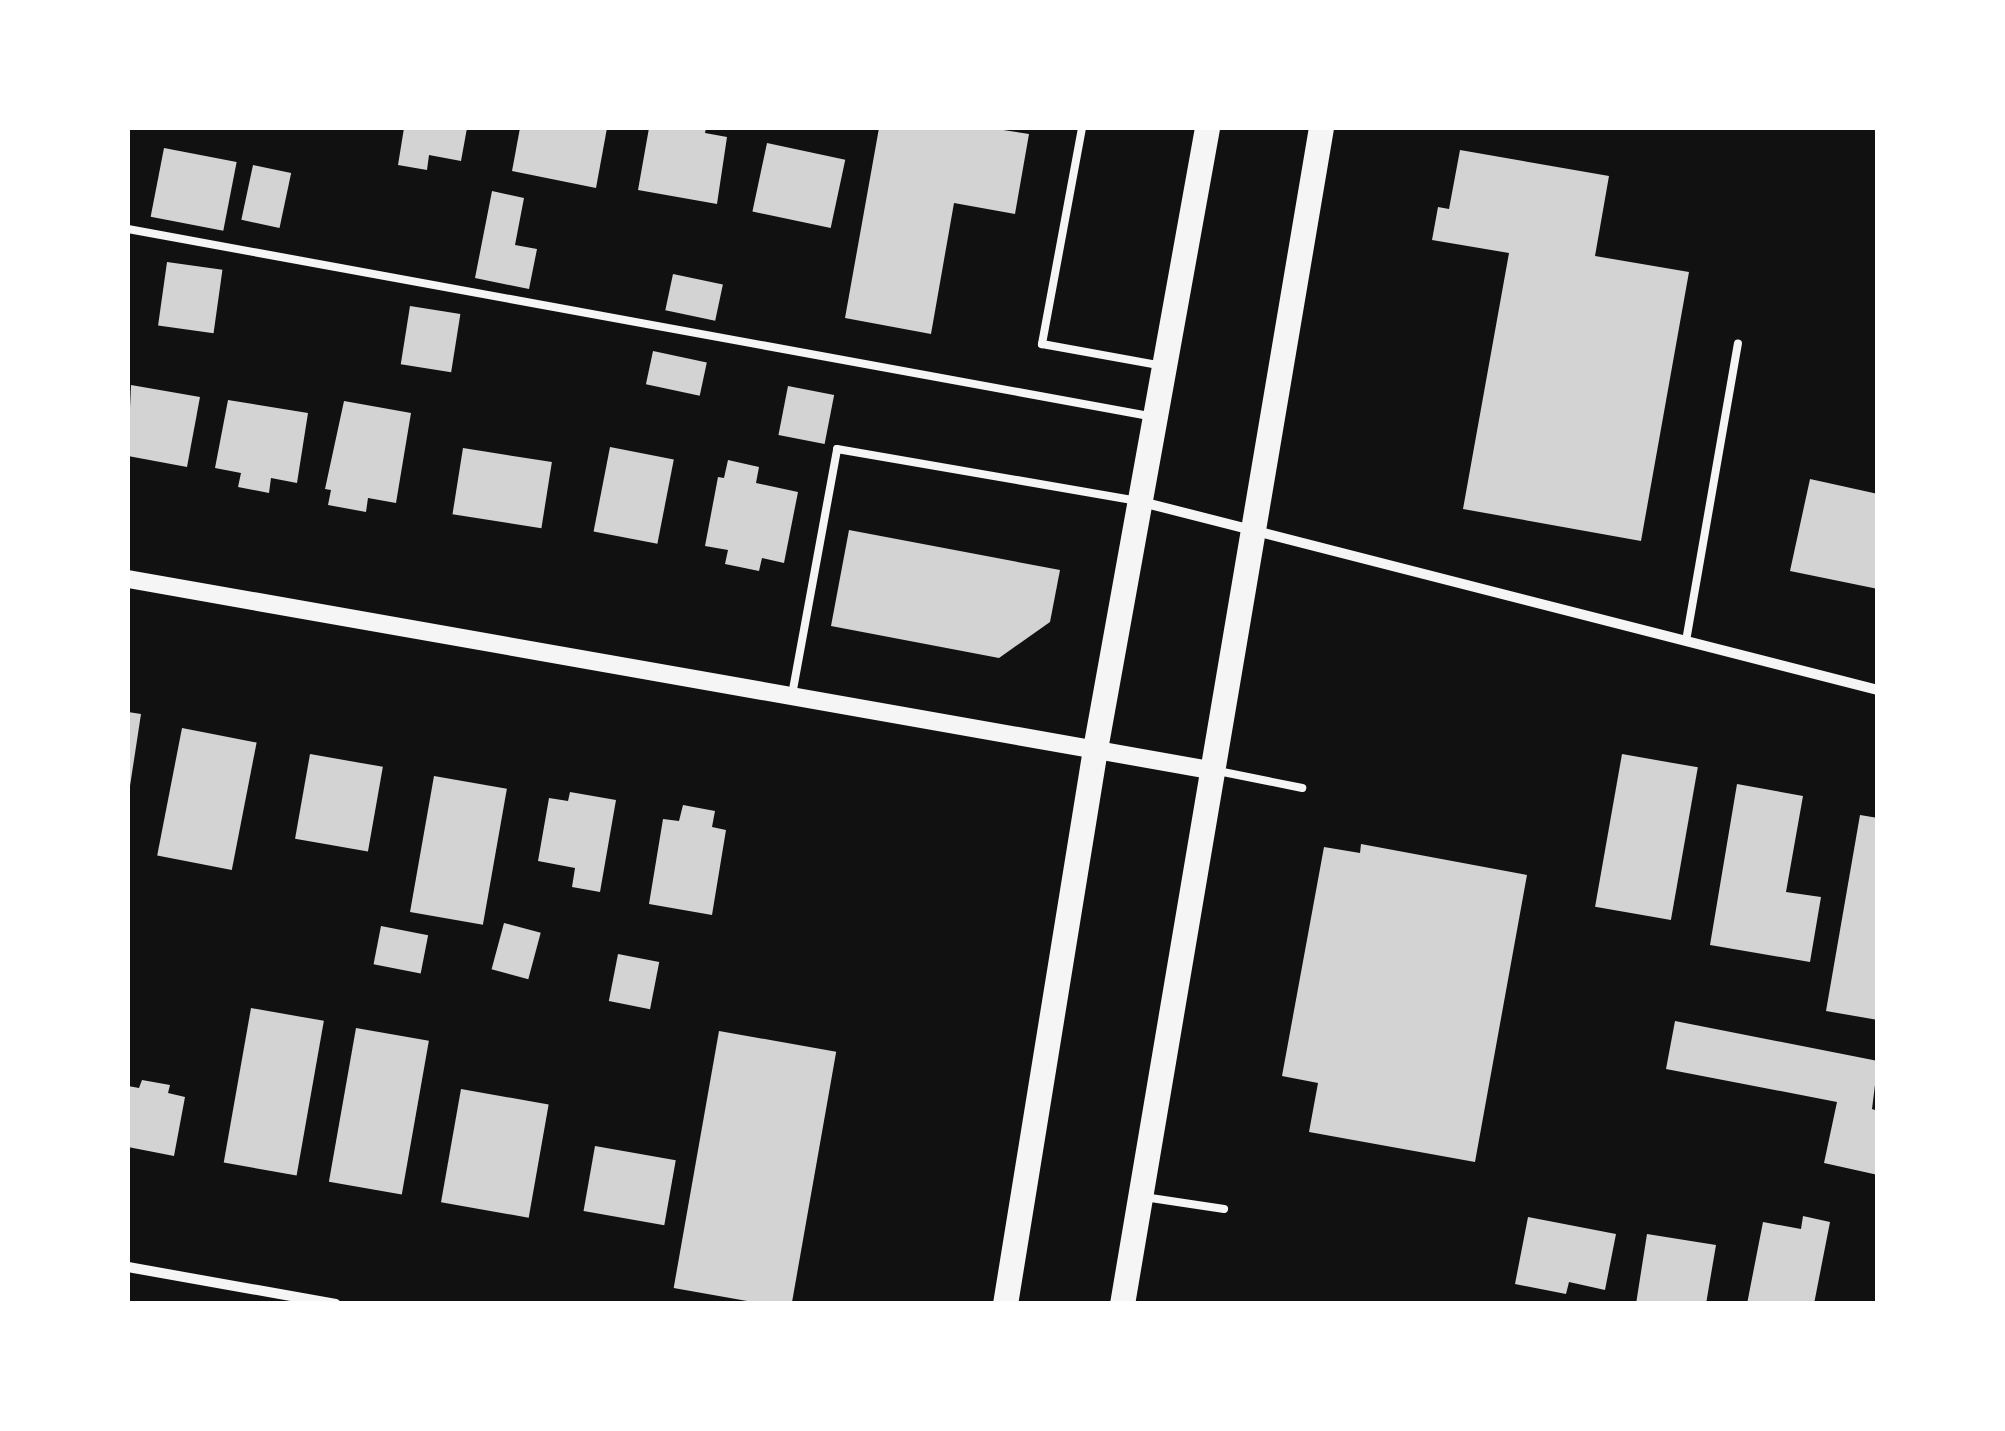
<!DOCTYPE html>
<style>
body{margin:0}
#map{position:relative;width:2005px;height:1431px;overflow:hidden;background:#111;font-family:"Playfair Display",serif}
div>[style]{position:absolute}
.building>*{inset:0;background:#d3d3d3;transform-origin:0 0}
.service>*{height:8px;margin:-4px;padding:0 4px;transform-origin:4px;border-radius:4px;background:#f5f5f5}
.minor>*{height:10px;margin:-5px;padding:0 5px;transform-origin:5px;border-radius:5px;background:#f5f5f5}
.tertiary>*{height:18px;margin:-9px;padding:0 9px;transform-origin:9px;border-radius:9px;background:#f5f5f5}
.primary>*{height:25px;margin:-12.5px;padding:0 12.5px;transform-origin:12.5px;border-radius:12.5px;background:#f5f5f5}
span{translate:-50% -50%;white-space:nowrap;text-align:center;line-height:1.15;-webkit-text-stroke:9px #fff;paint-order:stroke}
.frame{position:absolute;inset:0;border:130px solid #fff;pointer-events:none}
</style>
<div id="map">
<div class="building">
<i style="clip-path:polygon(404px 128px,467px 128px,461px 161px,429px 155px,427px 170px,398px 165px)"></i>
<i style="clip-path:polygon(520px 128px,607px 128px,596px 188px,512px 171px)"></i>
<i style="clip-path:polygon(649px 128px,706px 128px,705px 133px,727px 137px,717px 204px,638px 190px)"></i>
<i style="clip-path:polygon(879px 128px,990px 128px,1029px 134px,1015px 214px,954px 203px,931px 334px,845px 318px)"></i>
<i style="left:767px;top:143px;width:80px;height:70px;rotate:12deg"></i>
<i style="left:164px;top:148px;width:74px;height:70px;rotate:11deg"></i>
<i style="clip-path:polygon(1460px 150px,1609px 176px,1595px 256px,1689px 272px,1641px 541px,1463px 509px,1509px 253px,1432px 240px,1438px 207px,1449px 209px)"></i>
<i style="left:253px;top:165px;width:39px;height:56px;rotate:12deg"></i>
<i style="clip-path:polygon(492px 191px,524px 198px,515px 245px,537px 249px,529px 289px,475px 278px)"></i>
<i style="left:167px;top:262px;width:56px;height:64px;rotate:8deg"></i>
<i style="left:673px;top:274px;width:51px;height:37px;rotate:12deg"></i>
<i style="left:410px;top:306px;width:51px;height:59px;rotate:9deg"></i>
<i style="left:653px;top:351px;width:55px;height:34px;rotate:12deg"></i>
<i style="clip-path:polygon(131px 385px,200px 397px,187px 467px,128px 456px)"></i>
<i style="left:788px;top:386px;width:47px;height:50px;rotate:11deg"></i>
<i style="clip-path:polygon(228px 400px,308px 413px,297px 483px,271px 478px,269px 493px,238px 487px,241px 473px,215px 468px)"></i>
<i style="clip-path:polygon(344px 401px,411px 413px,396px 503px,368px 498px,366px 512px,328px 505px,331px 490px,325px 489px)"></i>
<i style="left:610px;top:447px;width:65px;height:86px;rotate:11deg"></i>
<i style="left:463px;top:448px;width:90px;height:67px;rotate:9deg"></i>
<i style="clip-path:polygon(728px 460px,759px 467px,756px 483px,798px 492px,784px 563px,762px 558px,759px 571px,725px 564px,728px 550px,705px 546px,718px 477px,724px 478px)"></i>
<i style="clip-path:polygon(1810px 479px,1878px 494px,1878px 589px,1790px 571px)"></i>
<i style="clip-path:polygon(849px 530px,1060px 570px,1050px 622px,999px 658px,831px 626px)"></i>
<i style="clip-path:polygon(128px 712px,141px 714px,130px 786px,128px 786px)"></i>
<i style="left:182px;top:728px;width:76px;height:130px;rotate:11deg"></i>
<i style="left:310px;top:754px;width:74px;height:86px;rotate:10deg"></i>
<i style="left:1622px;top:754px;width:77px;height:155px;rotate:10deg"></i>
<i style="left:434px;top:776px;width:74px;height:138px;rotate:10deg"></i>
<i style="clip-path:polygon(1737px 784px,1803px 796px,1786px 892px,1821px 897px,1810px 962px,1710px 945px)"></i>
<i style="clip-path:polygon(570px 792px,616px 800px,600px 892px,572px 887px,575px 868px,538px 861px,549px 798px,568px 801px)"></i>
<i style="clip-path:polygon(683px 805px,715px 811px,712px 827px,726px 830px,712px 915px,649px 904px,663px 819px,679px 821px)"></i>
<i style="clip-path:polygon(1860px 815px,1878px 818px,1878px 1020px,1826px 1011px)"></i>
<i style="clip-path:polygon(1361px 844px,1527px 875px,1475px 1162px,1309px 1132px,1318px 1083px,1282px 1076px,1324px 847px,1360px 853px)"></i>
<i style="left:504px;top:923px;width:38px;height:48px;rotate:15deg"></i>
<i style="left:381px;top:926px;width:48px;height:39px;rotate:11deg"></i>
<i style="left:618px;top:954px;width:42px;height:48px;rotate:11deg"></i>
<i style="left:251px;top:1008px;width:74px;height:157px;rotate:10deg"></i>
<i style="clip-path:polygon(1675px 1021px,1878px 1061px,1872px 1109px,1878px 1111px,1878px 1175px,1824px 1163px,1837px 1102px,1666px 1069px)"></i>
<i style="left:356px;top:1028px;width:74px;height:156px;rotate:10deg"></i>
<i style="left:719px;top:1031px;width:119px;height:261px;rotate:10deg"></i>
<i style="clip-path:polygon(142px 1080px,170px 1085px,168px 1093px,185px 1097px,174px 1156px,128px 1147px,128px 1086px,139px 1088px)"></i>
<i style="left:461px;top:1089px;width:89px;height:115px;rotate:10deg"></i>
<i style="left:595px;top:1146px;width:82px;height:66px;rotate:10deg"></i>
<i style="clip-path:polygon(1803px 1216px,1830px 1222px,1814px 1304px,1747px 1304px,1763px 1222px,1801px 1229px)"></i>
<i style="clip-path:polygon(1528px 1217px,1616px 1234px,1605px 1290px,1569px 1282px,1566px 1294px,1515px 1284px)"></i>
<i style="clip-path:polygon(1647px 1234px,1716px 1245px,1706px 1304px,1636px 1304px)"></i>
</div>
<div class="service">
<i style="left:1082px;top:128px;width:220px;rotate:100.5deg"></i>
<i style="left:1042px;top:344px;width:117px;rotate:10.3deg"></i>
<i style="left:128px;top:229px;width:1038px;rotate:10.38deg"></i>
<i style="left:1686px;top:641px;width:302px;rotate:-80.1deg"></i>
<i style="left:792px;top:695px;width:250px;rotate:-79.6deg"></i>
<i style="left:837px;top:449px;width:304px;rotate:9.8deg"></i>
<i style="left:1218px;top:771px;width:86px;rotate:11.4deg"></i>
<i style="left:1144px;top:1197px;width:81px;rotate:8.5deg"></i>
</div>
<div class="minor">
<i style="left:1142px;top:502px;width:760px;rotate:14.33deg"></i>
<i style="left:128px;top:1267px;width:211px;rotate:10.1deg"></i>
</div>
<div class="tertiary">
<i style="left:128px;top:579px;width:1099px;rotate:10.01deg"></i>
</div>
<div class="primary">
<i style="left:1005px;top:1304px;width:562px;rotate:-80.79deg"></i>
<i style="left:1095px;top:749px;width:631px;rotate:-79.78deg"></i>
<i style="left:1122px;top:1304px;width:1193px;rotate:-80.4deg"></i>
</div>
<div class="frame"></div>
</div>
